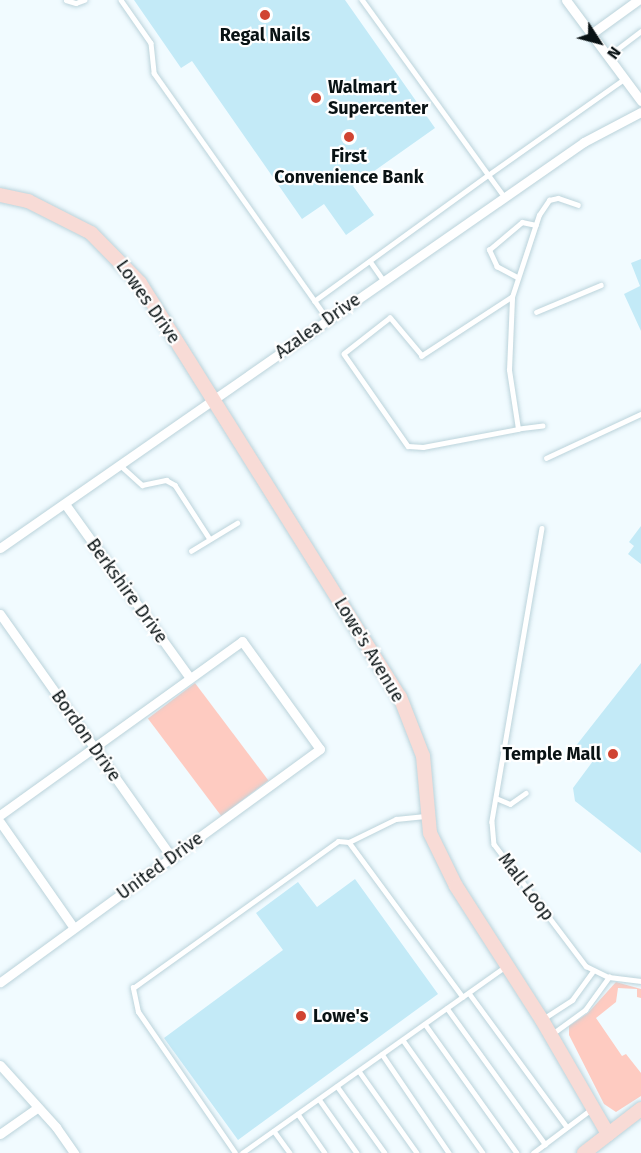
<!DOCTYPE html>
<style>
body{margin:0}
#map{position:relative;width:641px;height:1153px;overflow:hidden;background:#f1fbff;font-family:"Fira Sans",sans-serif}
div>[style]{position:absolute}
.green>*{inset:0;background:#fecbc1;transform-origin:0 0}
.building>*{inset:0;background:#c3eaf7}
.roads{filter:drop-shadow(0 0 2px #bbd3db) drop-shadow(0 0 2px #bbd3db)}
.lane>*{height:4.5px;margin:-2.25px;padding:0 2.25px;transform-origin:2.25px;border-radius:2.25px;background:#fff}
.street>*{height:9px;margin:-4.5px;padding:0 4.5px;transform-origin:4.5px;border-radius:4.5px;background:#fff}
.secondary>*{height:14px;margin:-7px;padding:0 7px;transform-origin:7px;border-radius:7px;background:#f8dbd6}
.dots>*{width:16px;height:16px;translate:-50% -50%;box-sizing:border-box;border:3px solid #fff;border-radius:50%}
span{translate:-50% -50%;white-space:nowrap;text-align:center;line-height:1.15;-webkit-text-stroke:4.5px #fff;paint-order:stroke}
.poi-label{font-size:18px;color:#091214;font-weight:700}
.left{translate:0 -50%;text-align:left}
.right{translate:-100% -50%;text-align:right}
.street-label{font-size:18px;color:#091214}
.north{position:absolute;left:569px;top:12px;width:60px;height:60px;-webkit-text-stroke:4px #fff;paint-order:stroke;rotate:126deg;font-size:16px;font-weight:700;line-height:24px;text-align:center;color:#091214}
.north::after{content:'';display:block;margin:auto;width:21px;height:27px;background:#091214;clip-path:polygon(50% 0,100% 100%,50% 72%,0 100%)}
</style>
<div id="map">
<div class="green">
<i style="left:195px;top:683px;width:122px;height:59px;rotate:53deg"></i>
<i style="clip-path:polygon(616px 982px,641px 989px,641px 998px,637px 997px,637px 989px,618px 988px,616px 1002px,596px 1018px,622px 1056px,626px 1054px,641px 1073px,641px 1096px,616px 1112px,604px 1104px,569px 1035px,569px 1026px,588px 1013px)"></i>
</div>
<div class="building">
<i style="clip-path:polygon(134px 0,345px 0,435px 128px,353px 186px,374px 215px,346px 235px,324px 204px,302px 219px,192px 61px,181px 68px)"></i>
<i style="clip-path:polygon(641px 259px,641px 331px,624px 294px,640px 286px,631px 263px)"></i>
<i style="clip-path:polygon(641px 526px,641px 564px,628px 554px,634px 546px,629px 542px)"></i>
<i style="clip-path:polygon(641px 663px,641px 853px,575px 801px,573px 788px,593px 761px,575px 747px)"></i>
<i style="clip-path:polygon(355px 879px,438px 994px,238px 1140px,164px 1038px,283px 950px,256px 913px,298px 882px,317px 907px)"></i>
</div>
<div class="roads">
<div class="lane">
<i style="left:66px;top:0;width:10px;rotate:17deg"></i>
<i style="left:76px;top:3px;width:9px;rotate:-21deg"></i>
<i style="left:121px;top:0;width:52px;rotate:55.1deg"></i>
<i style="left:151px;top:43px;width:30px;rotate:84deg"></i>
<i style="left:154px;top:73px;width:302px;rotate:54.8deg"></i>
<i style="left:607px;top:57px;width:43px;rotate:-37.4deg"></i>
<i style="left:504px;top:197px;width:27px;rotate:-126deg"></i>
<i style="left:488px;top:175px;width:166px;rotate:-35.2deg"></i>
<i style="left:370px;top:261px;width:24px;rotate:55deg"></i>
<i style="left:518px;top:278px;width:24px;rotate:-152deg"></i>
<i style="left:497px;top:267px;width:19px;rotate:-115deg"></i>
<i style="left:489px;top:250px;width:43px;rotate:-40.3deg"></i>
<i style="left:522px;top:222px;width:14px;rotate:12deg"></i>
<i style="left:512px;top:297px;width:108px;rotate:146.8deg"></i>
<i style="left:422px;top:356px;width:50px;rotate:-130.1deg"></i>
<i style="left:390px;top:318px;width:58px;rotate:142deg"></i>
<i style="left:344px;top:354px;width:112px;rotate:55.2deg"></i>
<i style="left:408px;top:446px;width:15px;rotate:4deg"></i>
<i style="left:423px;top:447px;width:97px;rotate:-10.7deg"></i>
<i style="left:314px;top:301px;width:215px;rotate:-35.9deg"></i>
<i style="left:488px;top:175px;width:216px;rotate:-125.8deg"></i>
<i style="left:536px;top:312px;width:70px;rotate:-22.6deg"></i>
<i style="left:543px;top:426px;width:25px;rotate:173deg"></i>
<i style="left:518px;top:429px;width:60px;rotate:-98.7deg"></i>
<i style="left:509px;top:370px;width:73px;rotate:-87.6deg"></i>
<i style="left:512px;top:297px;width:86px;rotate:-71.8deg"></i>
<i style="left:539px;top:215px;width:18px;rotate:-56deg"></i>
<i style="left:549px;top:200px;width:9px;rotate:-13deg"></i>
<i style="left:558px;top:198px;width:21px;rotate:19deg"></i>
<i style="left:546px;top:458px;width:105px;rotate:-24.9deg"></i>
<i style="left:120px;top:465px;width:30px;rotate:42deg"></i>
<i style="left:142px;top:485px;width:25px;rotate:-12deg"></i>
<i style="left:166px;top:480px;width:10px;rotate:29deg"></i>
<i style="left:175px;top:485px;width:64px;rotate:57.1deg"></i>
<i style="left:542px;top:528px;width:298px;rotate:99.7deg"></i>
<i style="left:492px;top:822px;width:22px;rotate:85deg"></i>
<i style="left:494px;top:844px;width:153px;rotate:53deg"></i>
<i style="left:586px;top:966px;width:25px;rotate:26deg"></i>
<i style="left:609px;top:977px;width:32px;rotate:7deg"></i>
<i style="left:191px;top:551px;width:54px;rotate:-31.3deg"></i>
<i style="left:496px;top:798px;width:15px;rotate:23deg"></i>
<i style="left:510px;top:804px;width:19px;rotate:-35deg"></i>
<i style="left:349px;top:842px;width:52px;rotate:-26.1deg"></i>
<i style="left:396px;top:819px;width:29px;rotate:-6deg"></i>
<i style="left:469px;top:993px;width:166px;rotate:53.8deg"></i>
<i style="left:447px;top:1008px;width:168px;rotate:54.2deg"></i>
<i style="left:543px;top:1019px;width:35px;rotate:-33deg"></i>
<i style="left:572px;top:1000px;width:34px;rotate:-54deg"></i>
<i style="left:425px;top:1024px;width:158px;rotate:54.5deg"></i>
<i style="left:552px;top:1034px;width:41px;rotate:-36deg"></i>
<i style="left:585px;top:1010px;width:41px;rotate:-54deg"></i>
<i style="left:403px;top:1040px;width:138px;rotate:54.7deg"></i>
<i style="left:382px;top:1054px;width:120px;rotate:55.9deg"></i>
<i style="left:359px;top:1071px;width:100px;rotate:54.7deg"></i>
<i style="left:337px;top:1086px;width:82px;rotate:54.4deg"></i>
<i style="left:319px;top:1099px;width:66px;rotate:54.9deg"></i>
<i style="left:298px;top:1114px;width:47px;rotate:55.3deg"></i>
<i style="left:274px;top:1131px;width:27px;rotate:54deg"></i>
<i style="left:235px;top:1153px;width:171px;rotate:-124.5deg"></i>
<i style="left:138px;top:1012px;width:25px;rotate:-102deg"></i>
<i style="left:133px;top:988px;width:252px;rotate:-35.6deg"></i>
<i style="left:338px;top:841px;width:11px;rotate:5deg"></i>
<i style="left:349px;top:842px;width:192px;rotate:53.7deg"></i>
<i style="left:242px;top:1153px;width:322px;rotate:-35.3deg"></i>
<i style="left:533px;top:1153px;width:71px;rotate:-37deg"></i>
</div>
<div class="street">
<i style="left:566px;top:0;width:126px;rotate:53.4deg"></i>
<i style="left:591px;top:34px;width:58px;rotate:-35.9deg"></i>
<i style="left:65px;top:504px;width:214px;rotate:54.3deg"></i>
<i style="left:0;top:548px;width:711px;rotate:-34.81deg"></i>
<i style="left:584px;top:142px;width:64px;rotate:-27.8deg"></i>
<i style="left:0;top:614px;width:299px;rotate:54.8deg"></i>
<i style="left:0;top:815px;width:298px;rotate:-35.7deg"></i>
<i style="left:242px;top:641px;width:133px;rotate:54.2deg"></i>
<i style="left:320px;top:749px;width:396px;rotate:143.9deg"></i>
<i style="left:0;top:822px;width:129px;rotate:55.1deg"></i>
<i style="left:0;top:1065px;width:84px;rotate:47.9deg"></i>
<i style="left:56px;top:1127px;width:32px;rotate:55deg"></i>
<i style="left:0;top:1134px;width:45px;rotate:-35.1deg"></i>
</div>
<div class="secondary">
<i style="left:0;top:195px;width:29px;rotate:12deg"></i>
<i style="left:28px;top:201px;width:71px;rotate:26.9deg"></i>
<i style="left:91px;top:233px;width:70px;rotate:45.6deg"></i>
<i style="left:140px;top:283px;width:489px;rotate:57.9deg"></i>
<i style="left:400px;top:697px;width:63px;rotate:68.7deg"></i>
<i style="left:423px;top:756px;width:77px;rotate:84.8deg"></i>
<i style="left:430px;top:833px;width:59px;rotate:63.9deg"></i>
<i style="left:456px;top:886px;width:159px;rotate:57.3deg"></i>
<i style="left:542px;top:1020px;width:132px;rotate:59.9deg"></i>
<i style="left:584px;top:1153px;width:72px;rotate:-37.7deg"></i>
</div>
</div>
<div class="dots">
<i style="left:265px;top:15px;background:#d04432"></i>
<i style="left:316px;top:98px;background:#d04432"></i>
<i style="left:349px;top:137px;background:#d04432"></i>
<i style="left:613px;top:754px;background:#d04432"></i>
<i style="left:301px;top:1016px;background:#d04432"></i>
</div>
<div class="poi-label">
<span style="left:265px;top:35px">Regal Nails</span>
<span class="left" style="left:328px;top:98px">Walmart<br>Supercenter</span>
<span style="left:349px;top:167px">First<br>Convenience Bank</span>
<span class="right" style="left:601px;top:754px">Temple Mall</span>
<span class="left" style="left:313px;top:1016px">Lowe's</span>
</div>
<div class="street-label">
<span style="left:148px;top:302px;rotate:55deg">Lowes Drive</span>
<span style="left:318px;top:326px;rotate:-35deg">Azalea Drive</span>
<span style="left:127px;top:591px;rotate:54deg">Berkshire Drive</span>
<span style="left:369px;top:650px;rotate:59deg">Lowe's Avenue</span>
<span style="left:86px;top:736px;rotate:55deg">Bordon Drive</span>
<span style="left:160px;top:866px;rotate:-36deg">United Drive</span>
<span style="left:526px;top:887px;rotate:53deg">Mall Loop</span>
</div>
<div class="north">N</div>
</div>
